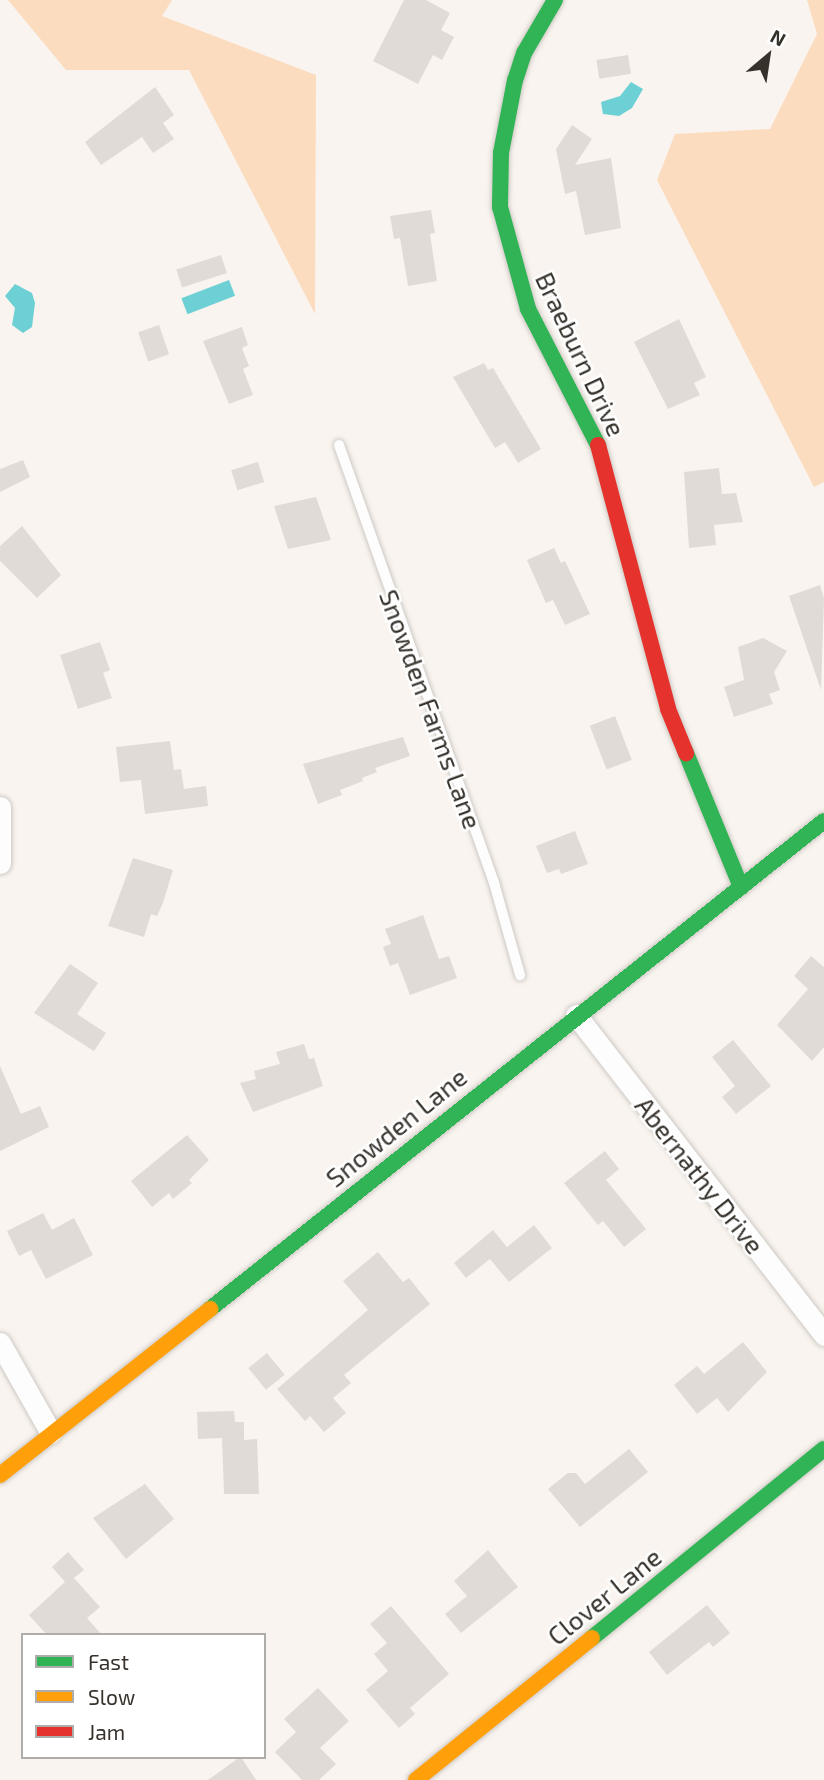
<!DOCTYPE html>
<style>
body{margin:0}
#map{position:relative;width:824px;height:1780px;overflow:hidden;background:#f9f4ef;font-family:"Exo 2",sans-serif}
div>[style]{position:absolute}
.green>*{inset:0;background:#fcdcbf}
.water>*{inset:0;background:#6cd0d4;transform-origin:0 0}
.building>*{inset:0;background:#e0dbd6;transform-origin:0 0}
.roads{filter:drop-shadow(0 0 2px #cec9c4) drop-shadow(0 0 2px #cec9c4)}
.lane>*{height:10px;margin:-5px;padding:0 5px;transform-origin:5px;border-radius:5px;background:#fefdfd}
.street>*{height:21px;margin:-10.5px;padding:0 10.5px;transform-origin:10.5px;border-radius:10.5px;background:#fefdfd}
.fast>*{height:16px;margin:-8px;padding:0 8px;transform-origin:8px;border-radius:8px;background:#30b455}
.slow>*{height:16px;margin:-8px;padding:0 8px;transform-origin:8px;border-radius:8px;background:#ff9f0a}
.jam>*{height:16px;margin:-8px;padding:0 8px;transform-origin:8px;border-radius:8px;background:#e5322d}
span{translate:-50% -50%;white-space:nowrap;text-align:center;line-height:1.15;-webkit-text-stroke:5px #fff;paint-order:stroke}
.street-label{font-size:26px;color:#36312b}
.legend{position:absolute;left:21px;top:1633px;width:245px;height:126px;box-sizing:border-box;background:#fff;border:2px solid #afadaa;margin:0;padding:9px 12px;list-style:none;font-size:21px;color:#36312b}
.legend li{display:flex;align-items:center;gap:14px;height:35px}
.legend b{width:35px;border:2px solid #afadaa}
.north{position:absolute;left:733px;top:21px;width:70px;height:70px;-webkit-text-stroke:5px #fff;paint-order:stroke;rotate:29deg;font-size:19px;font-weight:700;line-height:28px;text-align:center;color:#36312b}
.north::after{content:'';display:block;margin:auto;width:24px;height:32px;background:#36312b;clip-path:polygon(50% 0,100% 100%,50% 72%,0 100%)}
</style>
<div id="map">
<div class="green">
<i style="clip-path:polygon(8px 0,172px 0,162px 16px,316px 75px,315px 314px,189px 70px,66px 70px)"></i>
<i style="clip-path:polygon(807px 0,824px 0,824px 482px,814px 487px,657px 180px,675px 134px,770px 129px,817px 34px)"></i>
</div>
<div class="water">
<i style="clip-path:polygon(631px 82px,643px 89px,632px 108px,619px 116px,603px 114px,601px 102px,620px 96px)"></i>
<i style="left:229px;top:280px;width:17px;height:51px;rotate:69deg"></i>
<i style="clip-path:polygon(15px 284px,32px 293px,35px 303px,32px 327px,23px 333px,12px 325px,15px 308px,5px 296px)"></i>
</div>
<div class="building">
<i style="clip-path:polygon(404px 0,426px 0,450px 13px,441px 30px,454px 37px,442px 60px,433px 55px,418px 84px,373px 61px)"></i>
<i style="left:628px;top:55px;width:19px;height:32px;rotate:81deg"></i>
<i style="clip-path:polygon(155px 87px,174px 115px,163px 123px,174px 139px,153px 153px,142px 137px,101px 165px,85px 142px)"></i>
<i style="clip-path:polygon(572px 125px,592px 139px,575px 165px,611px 158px,621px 228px,585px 235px,576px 191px,565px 194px,556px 149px)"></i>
<i style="clip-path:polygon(431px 210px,435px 233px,430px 234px,437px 281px,408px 286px,400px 238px,394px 239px,390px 216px)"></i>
<i style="left:221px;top:255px;width:19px;height:47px;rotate:72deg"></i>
<i style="clip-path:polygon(679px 319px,706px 377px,694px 383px,700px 395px,668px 409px,634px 342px)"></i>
<i style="left:159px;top:325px;width:31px;height:22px;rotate:71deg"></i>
<i style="clip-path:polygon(242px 327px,248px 345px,242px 348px,249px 366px,243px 369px,253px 395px,229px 404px,203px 341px)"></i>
<i style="clip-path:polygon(484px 363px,488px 370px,493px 368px,541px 449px,518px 463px,505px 442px,495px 448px,453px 377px)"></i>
<i style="clip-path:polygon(23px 460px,30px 477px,0 492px,0 469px)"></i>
<i style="left:258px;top:462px;width:21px;height:28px;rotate:73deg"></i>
<i style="clip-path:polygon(719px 468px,722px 494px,736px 493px,743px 522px,714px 525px,716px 545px,689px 548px,684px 472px)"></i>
<i style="clip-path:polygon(316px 497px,331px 540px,288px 549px,274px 506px)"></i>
<i style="clip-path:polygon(22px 526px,61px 575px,37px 598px,0 561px,0 546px)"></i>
<i style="clip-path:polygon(554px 548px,561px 563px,565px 561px,590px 614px,565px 625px,553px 600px,546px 603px,527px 560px)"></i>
<i style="clip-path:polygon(820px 585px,824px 598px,821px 690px,789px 596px)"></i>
<i style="clip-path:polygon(763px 638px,787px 651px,774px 672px,780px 690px,769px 694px,773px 704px,734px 717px,724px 687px,744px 680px,738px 647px)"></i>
<i style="clip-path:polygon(100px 642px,110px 670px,103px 673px,112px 698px,78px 709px,60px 655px)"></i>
<i style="left:615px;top:716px;width:47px;height:27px;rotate:69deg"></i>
<i style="clip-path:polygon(403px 737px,410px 756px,375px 768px,377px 772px,362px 778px,363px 781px,340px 790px,342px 795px,318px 804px,303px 764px)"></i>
<i style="clip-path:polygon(170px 741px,174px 770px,181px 769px,184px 789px,206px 786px,208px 806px,145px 814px,141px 780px,120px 782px,116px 747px)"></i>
<i style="clip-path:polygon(575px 831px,588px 864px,561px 874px,559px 869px,547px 873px,536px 846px)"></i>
<i style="clip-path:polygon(133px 858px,173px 870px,163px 903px,157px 916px,151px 914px,144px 937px,108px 926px)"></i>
<i style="clip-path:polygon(423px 915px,439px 959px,449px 956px,457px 978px,410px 995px,398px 963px,390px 966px,383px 947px,391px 944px,385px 929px)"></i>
<i style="clip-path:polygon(811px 956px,824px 967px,824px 1047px,812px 1061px,777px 1025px,808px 989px,794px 976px)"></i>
<i style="clip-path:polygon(70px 964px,98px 983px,77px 1014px,106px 1033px,94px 1051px,34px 1013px)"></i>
<i style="clip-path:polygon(733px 1040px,771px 1086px,736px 1114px,722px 1097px,735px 1086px,712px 1057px)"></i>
<i style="clip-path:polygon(304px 1044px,309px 1059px,314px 1058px,323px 1086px,253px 1112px,240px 1083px,256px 1079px,254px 1071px,280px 1064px,276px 1052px)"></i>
<i style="clip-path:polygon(0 1066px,21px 1114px,40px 1106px,49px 1127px,0 1151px)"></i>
<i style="clip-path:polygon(187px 1135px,209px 1160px,189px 1180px,192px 1183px,173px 1199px,169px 1193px,152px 1207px,131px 1181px)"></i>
<i style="clip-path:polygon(605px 1151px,619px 1169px,606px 1180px,646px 1229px,624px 1247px,603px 1221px,598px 1225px,564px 1183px)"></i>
<i style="clip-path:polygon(43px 1213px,52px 1230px,74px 1218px,93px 1255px,46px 1279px,31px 1250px,19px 1256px,7px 1231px)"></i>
<i style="clip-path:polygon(534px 1225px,552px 1248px,509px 1282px,490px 1259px,466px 1278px,454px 1263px,493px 1230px,507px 1247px)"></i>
<i style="clip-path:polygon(378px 1252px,403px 1282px,409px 1278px,430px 1304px,344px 1375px,351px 1383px,333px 1398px,346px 1413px,324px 1432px,310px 1416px,305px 1421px,277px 1389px,368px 1310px,343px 1281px)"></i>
<i style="clip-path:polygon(743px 1342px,767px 1372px,728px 1412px,717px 1398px,697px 1414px,674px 1385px,697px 1366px,704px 1374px)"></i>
<i style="left:267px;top:1353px;width:28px;height:24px;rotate:51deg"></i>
<i style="clip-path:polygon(234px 1411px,235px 1422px,244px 1422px,244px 1440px,257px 1439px,259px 1494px,224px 1494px,222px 1438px,198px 1439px,197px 1412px)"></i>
<i style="clip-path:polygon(629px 1449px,648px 1472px,580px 1527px,548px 1489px,568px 1473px,576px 1473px,585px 1484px)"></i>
<i style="clip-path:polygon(145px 1484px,174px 1519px,126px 1559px,93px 1518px)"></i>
<i style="clip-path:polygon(488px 1550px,518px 1587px,461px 1633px,445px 1614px,467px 1596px,454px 1581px)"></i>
<i style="clip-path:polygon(68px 1552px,84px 1570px,74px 1578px,100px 1607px,87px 1618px,102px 1635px,47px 1635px,29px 1615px,65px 1582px,52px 1567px)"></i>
<i style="clip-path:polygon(707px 1605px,730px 1633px,713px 1647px,709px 1642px,667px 1675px,649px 1652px)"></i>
<i style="clip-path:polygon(391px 1606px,449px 1674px,410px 1708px,415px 1714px,399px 1728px,366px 1690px,388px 1671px,374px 1654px,387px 1643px,370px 1624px)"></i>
<i style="clip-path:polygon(318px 1688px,349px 1721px,320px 1748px,336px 1764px,319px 1780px,302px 1780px,275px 1752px,296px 1732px,284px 1719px)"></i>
<i style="clip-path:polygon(241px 1757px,256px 1780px,208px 1780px,240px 1757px)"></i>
</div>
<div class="roads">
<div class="lane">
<i style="left:339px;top:445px;width:465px;rotate:70.5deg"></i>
<i style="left:494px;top:883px;width:96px;rotate:74.2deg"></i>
</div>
<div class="street">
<i style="left:0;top:807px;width:56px;rotate:90deg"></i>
<i style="left:576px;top:1015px;width:405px;rotate:52.2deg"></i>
<i style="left:0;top:1343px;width:103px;rotate:60.5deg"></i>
</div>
<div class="fast">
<i style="left:555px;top:0;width:61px;rotate:120.3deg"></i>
<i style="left:524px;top:53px;width:28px;rotate:108deg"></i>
<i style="left:515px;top:80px;width:74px;rotate:100.9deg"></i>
<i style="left:501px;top:153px;width:54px;rotate:91.1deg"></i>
<i style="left:500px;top:207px;width:106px;rotate:74.6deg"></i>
<i style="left:528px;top:309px;width:153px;rotate:62.8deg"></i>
<i style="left:686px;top:753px;width:145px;rotate:67.7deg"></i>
<i style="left:210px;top:1309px;width:784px;rotate:-38.48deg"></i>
<i style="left:592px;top:1638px;width:299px;rotate:-39.2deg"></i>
</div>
<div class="slow">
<i style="left:0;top:1475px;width:268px;rotate:-38.3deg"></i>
<i style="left:416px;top:1780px;width:226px;rotate:-38.9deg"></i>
</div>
<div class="jam">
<i style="left:598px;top:445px;width:273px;rotate:75.1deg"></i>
<i style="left:668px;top:709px;width:48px;rotate:67.8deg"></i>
</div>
</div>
<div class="street-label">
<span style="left:581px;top:354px;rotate:65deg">Braeburn Drive</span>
<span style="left:431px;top:709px;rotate:70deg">Snowden Farms Lane</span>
<span style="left:396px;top:1127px;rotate:-39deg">Snowden Lane</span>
<span style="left:700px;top:1175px;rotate:52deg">Abernathy Drive</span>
<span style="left:604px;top:1596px;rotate:-39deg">Clover Lane</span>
</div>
<ul class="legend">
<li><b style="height:9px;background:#30b455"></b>Fast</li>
<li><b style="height:9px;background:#ff9f0a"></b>Slow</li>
<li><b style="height:9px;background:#e5322d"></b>Jam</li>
</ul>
<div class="north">N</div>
</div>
